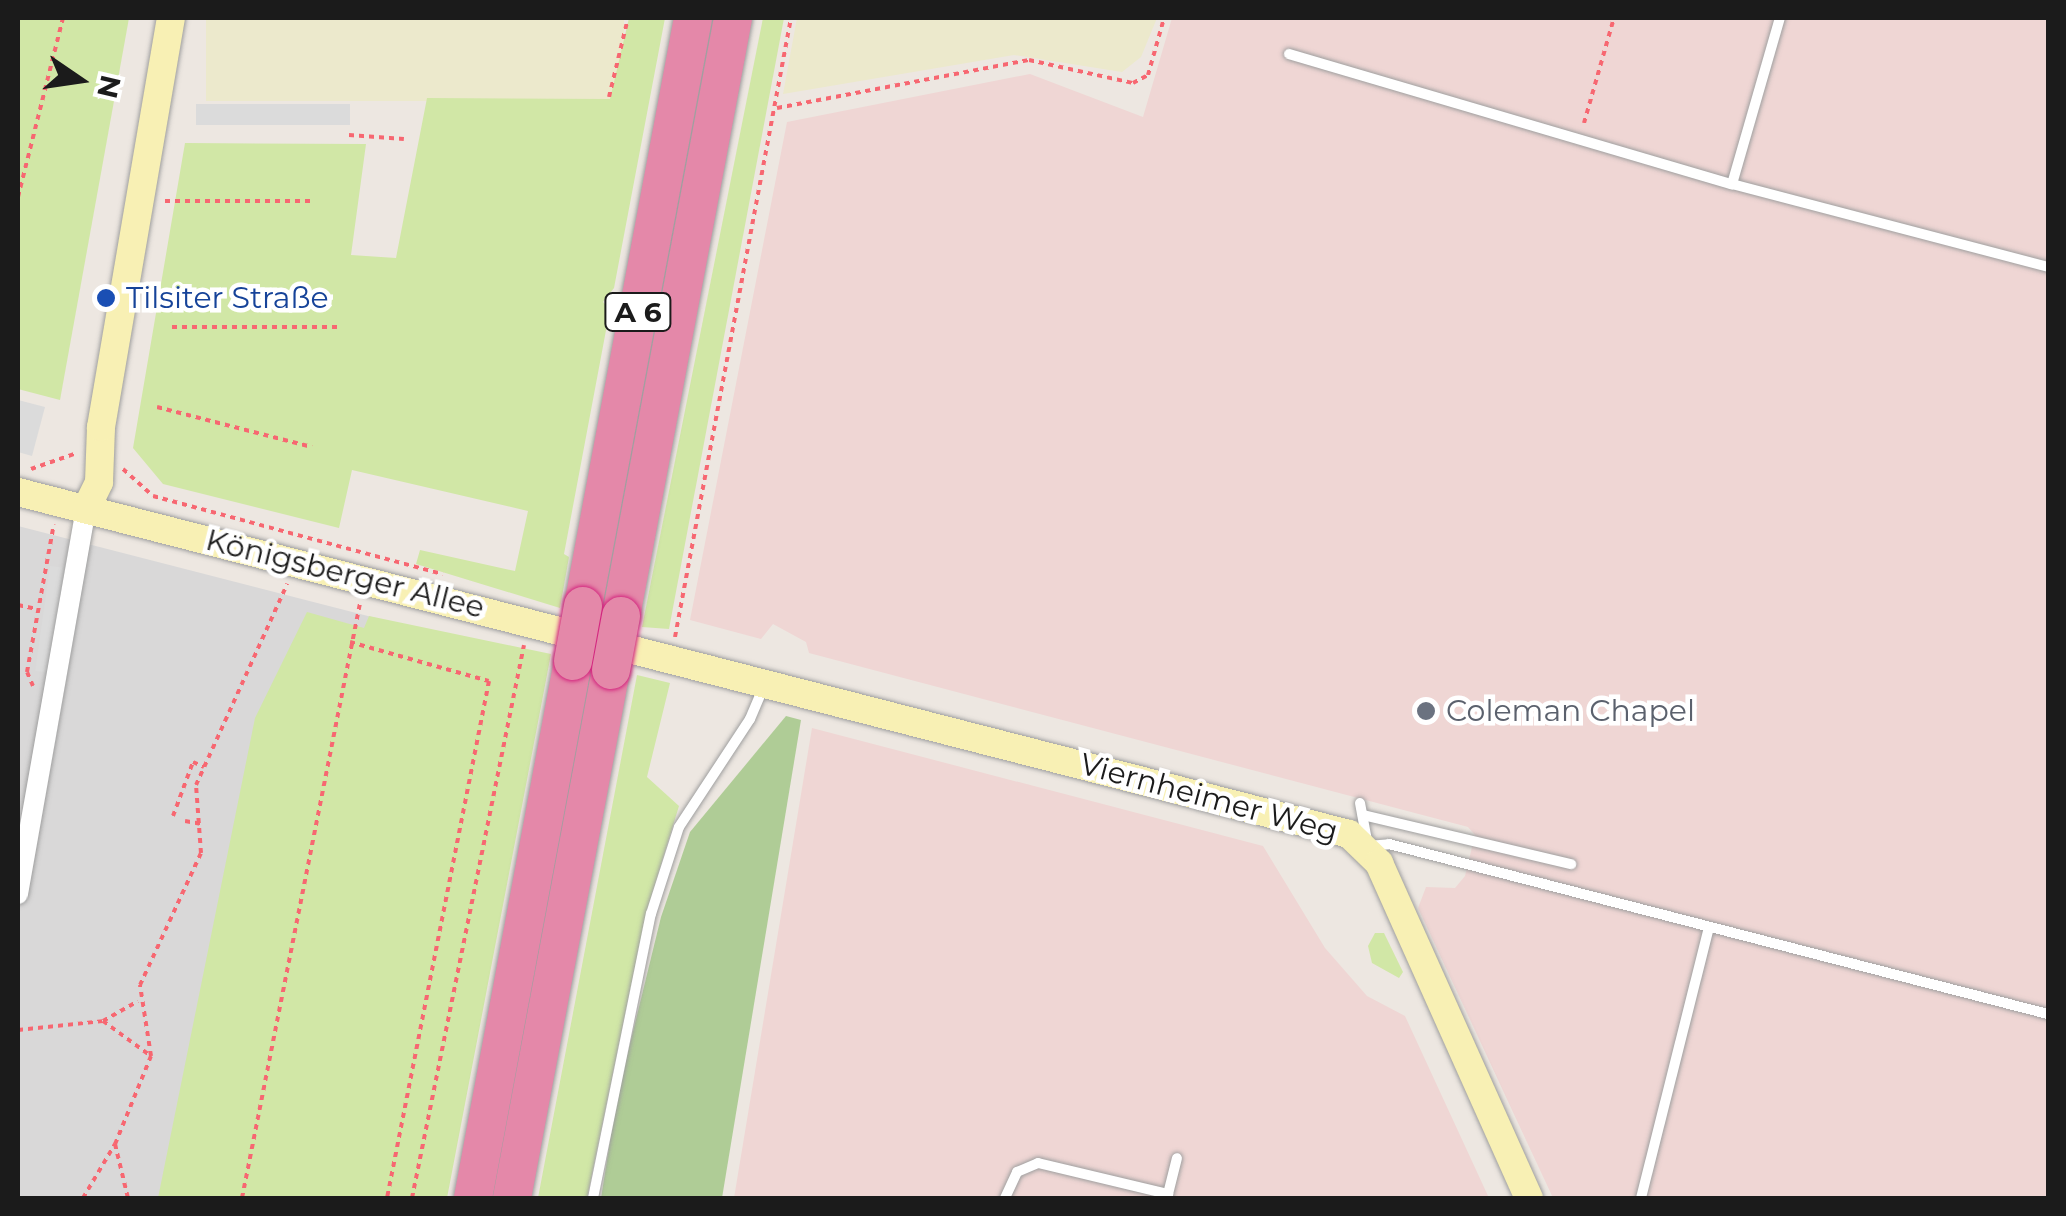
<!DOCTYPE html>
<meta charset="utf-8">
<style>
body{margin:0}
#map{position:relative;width:2066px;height:1216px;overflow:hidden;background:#ede7e1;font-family:Montserrat,sans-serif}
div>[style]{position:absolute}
.residential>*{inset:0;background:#d9d8d8}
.military>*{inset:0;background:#efd6d4}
.farmland>*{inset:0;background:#ece9cc;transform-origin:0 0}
.grass>*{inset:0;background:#d1e7a6}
.forest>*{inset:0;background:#afcc96}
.parking>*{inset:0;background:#dbdbdb;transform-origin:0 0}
.path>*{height:4px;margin-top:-2px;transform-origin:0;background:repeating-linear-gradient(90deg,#f76771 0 5px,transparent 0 10px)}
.roads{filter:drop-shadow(0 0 2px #9f9f9f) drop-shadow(0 0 2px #9f9f9f)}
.lane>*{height:10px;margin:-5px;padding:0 5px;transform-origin:5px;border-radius:5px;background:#fff}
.street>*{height:20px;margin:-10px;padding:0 10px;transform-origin:10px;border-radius:10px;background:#fff}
.secondary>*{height:28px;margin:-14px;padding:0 14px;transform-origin:14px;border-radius:14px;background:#f8f0b4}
.highway>*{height:38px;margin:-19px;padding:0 19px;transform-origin:19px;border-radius:19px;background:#e488a9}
.bridges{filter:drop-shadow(0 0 2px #d3267f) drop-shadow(0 0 2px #d3267f)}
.highway-bridge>*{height:38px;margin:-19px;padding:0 19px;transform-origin:19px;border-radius:19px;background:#e488a9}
.dots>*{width:28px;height:28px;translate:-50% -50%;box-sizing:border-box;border:5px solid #fff;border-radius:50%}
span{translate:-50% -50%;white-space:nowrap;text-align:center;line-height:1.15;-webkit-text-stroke:9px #fff;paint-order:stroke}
.shield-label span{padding:2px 8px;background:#fff;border:2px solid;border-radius:8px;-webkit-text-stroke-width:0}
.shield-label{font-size:28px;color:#1b1b1b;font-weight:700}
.transit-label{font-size:30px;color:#164399}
.left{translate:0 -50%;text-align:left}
.street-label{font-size:30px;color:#1b1b1b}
.worship-label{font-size:30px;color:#5b616d}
.frame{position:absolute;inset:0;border:20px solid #1b1b1b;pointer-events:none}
.north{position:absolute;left:30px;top:30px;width:100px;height:100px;-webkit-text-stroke:8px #fff;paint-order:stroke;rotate:103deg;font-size:28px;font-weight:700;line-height:40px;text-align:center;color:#1b1b1b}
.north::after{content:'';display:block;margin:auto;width:35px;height:45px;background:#1b1b1b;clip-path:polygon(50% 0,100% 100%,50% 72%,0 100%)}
</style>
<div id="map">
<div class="residential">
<i style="clip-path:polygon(18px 526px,508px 652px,398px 1198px,18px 1198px)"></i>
</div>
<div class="military">
<i style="clip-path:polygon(1172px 18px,2048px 18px,2048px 1198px,1553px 1198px,1418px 908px,1426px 887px,1455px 888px,1465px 876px,1475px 835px,1468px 827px,809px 653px,806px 642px,773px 624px,761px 639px,690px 620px,787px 122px,1030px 74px,1143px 117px)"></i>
<i style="clip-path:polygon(812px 728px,1263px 846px,1325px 948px,1367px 996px,1405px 1016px,1489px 1198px,734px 1198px)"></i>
</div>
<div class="farmland">
<i style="left:206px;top:18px;width:418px;height:83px"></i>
<i style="clip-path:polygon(797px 18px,1157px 18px,1141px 57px,1122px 72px,1014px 55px,783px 94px)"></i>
</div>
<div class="grass">
<i style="clip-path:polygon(18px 18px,129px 18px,60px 400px,18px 389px)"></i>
<i style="clip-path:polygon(629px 18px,665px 18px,614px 288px,603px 302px,610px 309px,564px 554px,569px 557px,560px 608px,416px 564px,420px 550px,515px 571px,528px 511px,352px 470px,339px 528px,163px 484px,133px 448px,185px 143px,366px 144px,351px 255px,396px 258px,427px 98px,610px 99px)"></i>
<i style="clip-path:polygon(763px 18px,784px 18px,669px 629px,642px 627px)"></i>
<i style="clip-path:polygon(307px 612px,364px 628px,369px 616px,551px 654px,447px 1198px,158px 1198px,255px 718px)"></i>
<i style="clip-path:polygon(637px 675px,670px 683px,647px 777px,679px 806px,646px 913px,587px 1198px,538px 1198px)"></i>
<i style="clip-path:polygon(1375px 933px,1384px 933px,1403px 972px,1399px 978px,1372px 963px,1368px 946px)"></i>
</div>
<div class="forest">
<i style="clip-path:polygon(786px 716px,801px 720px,722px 1198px,601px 1198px,617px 1097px,661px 917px,690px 832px)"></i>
</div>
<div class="parking">
<i style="left:196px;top:104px;width:154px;height:21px"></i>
<i style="clip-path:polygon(18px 400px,45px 407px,32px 456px,18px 452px)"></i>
<i style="left:50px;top:566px;width:15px;height:106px;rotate:8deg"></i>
</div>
<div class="path">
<i style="left:609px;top:97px;width:81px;rotate:-76.5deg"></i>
<i style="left:777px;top:108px;width:257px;rotate:-10.8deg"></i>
<i style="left:1029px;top:60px;width:107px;rotate:12.5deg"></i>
<i style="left:1133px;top:83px;width:17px;rotate:-28deg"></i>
<i style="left:1148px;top:75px;width:59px;rotate:-74.3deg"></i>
<i style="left:1584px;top:123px;width:109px;rotate:-74.1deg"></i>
<i style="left:349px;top:135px;width:55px;rotate:4.2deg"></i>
<i style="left:18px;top:197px;width:185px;rotate:-75.9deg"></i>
<i style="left:165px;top:201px;width:147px"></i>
<i style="left:172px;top:327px;width:166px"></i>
<i style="left:157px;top:407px;width:160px;rotate:14.5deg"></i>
<i style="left:31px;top:469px;width:49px;rotate:-19.2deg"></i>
<i style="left:123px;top:469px;width:40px;rotate:42deg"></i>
<i style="left:153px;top:496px;width:300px;rotate:15.1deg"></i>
<i style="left:18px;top:605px;width:19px;rotate:12deg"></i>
<i style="left:675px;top:637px;width:630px;rotate:-79.39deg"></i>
<i style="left:350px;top:642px;width:144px;rotate:15.7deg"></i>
<i style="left:489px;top:681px;width:527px;rotate:101.16deg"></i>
<i style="left:33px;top:686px;width:15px;rotate:-113deg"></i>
<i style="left:27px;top:672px;width:150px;rotate:-79.7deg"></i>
<i style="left:173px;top:816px;width:58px;rotate:-69.7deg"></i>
<i style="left:193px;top:762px;width:12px;rotate:24deg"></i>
<i style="left:185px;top:821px;width:17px;rotate:10deg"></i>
<i style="left:103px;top:1021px;width:40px;rotate:-29.7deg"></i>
<i style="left:18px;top:1030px;width:85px;rotate:-6deg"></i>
<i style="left:103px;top:1021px;width:59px;rotate:36.1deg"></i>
<i style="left:151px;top:1056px;width:95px;rotate:112.2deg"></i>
<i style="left:115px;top:1144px;width:56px;rotate:76.5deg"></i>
<i style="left:151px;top:1056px;width:72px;rotate:-98.8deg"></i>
<i style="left:140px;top:985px;width:145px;rotate:-65.2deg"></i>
<i style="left:201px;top:853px;width:68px;rotate:-94.2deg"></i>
<i style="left:196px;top:785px;width:221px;rotate:-65.6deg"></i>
<i style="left:83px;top:1198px;width:63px;rotate:-59.3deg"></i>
<i style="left:242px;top:1198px;width:607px;rotate:-78.78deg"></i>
<i style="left:412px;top:1198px;width:564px;rotate:-78.55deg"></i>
</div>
<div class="roads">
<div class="lane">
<i style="left:1289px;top:54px;width:462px;rotate:16.4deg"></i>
<i style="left:1732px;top:184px;width:327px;rotate:14.7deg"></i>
<i style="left:1732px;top:184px;width:173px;rotate:-73.9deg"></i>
<i style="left:1360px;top:803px;width:44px;rotate:79.5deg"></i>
<i style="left:1368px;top:846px;width:21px;rotate:-5deg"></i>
<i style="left:1389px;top:844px;width:681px;rotate:14.47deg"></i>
<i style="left:1363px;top:815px;width:214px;rotate:13.3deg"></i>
<i style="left:593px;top:1198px;width:290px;rotate:-78.5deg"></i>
<i style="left:651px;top:914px;width:91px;rotate:-72.2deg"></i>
<i style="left:679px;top:827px;width:129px;rotate:-56.7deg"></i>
<i style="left:750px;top:719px;width:34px;rotate:-67deg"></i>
<i style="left:1005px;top:1198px;width:29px;rotate:-65deg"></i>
<i style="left:1017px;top:1172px;width:23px;rotate:-23deg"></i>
<i style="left:1038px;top:1163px;width:134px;rotate:13.4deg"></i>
<i style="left:1167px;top:1198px;width:41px;rotate:-76deg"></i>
<i style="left:1641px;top:1198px;width:278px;rotate:-75.9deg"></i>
</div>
<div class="street">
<i style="left:18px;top:894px;width:391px;rotate:-80deg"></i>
</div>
<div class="secondary">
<i style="left:18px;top:492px;width:1374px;rotate:14.41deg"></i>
<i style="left:1349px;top:834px;width:42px;rotate:44deg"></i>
<i style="left:1379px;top:863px;width:367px;rotate:65.9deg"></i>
<i style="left:86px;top:509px;width:30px;rotate:-64deg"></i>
<i style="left:99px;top:482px;width:55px;rotate:-87.9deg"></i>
<i style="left:101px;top:427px;width:415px;rotate:-80.3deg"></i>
</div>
<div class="highway">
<i style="left:583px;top:606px;width:598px;rotate:-79.4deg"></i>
<i style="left:621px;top:616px;width:608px;rotate:-79.39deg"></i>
<i style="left:473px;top:1198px;width:546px;rotate:-79.45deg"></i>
<i style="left:512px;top:1198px;width:537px;rotate:-79.38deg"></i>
</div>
</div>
<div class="bridges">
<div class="highway-bridge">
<i style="left:573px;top:661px;width:56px;rotate:-79.7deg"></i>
<i style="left:611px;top:670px;width:55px;rotate:-79.5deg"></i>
</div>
</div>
<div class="dots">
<i style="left:106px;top:298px;background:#1a4fb4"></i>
<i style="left:1426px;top:711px;background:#6b7280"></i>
</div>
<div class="shield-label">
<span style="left:638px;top:312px">A 6</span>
</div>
<div class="transit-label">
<span class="left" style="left:126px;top:298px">Tilsiter Straße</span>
</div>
<div class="street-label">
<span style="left:345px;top:574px;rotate:14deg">Königsberger Allee</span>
<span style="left:1209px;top:798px;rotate:15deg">Viernheimer Weg</span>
</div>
<div class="worship-label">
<span class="left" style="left:1446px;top:711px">Coleman Chapel</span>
</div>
<div class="frame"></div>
<div class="north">N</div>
</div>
